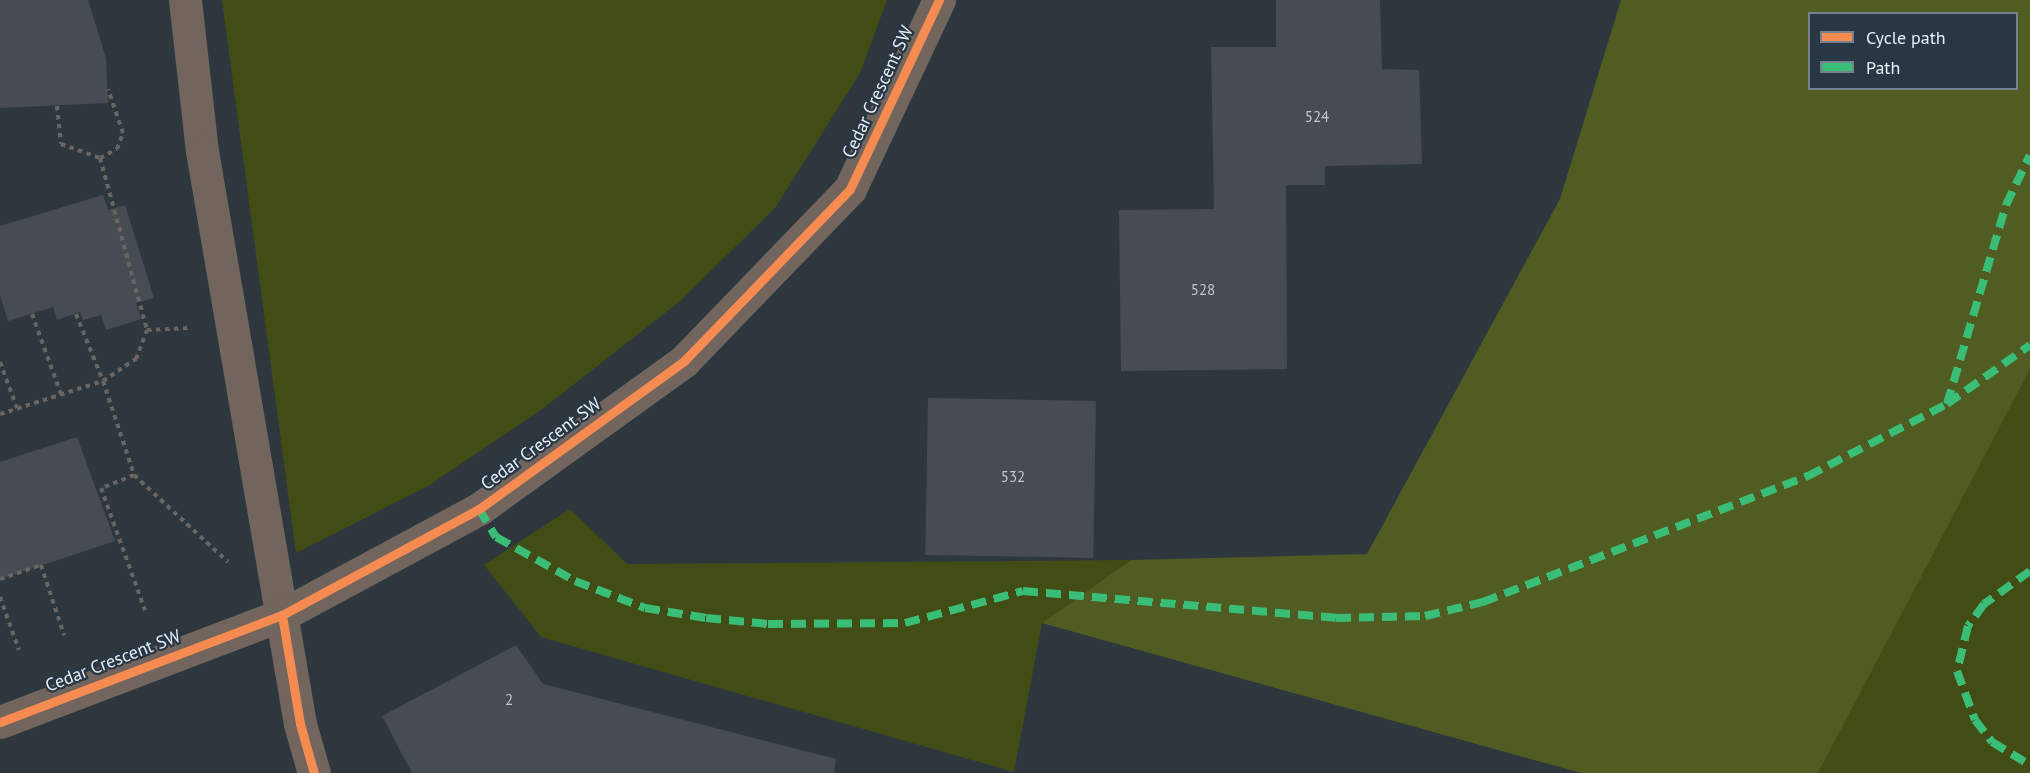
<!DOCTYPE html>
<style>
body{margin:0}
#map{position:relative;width:2030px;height:773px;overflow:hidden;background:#2f373e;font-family:"PT Sans",sans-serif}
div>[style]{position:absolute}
.green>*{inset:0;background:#424d16}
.forest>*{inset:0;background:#515c23}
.building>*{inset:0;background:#464c52;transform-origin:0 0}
.path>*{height:4px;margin-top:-2px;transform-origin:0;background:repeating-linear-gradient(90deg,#6a6461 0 4.5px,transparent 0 9px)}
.minor>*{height:33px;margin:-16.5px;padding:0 16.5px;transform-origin:16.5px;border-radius:16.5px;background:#71655e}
.quiet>*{height:8px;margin-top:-4px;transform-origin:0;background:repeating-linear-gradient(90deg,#3abd76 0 15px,transparent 0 23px)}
.cycleway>*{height:9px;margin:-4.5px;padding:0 4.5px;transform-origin:4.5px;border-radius:4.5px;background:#f68b52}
span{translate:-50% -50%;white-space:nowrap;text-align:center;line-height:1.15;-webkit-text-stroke:4.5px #293744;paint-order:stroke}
.number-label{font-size:15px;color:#bfc6ce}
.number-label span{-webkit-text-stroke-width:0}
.street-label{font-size:18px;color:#e7eff8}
.legend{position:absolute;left:1808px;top:12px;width:210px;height:78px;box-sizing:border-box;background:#293744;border:2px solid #75818c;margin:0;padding:8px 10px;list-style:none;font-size:18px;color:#e7eff8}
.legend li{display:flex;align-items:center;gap:12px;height:30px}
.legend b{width:30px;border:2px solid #75818c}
</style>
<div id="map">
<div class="green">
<i style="clip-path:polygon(222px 0,887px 0,860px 73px,775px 208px,679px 302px,541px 410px,428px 486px,296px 553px)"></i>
<i style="clip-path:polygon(2030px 369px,2030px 773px,1818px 773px,2017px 385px)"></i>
<i style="clip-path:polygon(570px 509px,627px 564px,1131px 560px,1042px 623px,1014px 772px,541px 637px,484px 565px)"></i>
</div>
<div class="forest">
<i style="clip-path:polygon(evenodd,1621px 0,2030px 0,2030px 369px,1818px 773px,1581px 773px,1042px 623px,1131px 560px,1367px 554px,1560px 199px,1621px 0,1810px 14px,2016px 14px,2016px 88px,1810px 88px,1810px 14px)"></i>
</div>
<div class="building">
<i style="clip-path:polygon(0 0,88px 0,106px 58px,108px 103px,0 108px)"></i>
<i style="clip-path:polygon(1276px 0,1380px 0,1382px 69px,1419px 70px,1422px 164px,1325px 166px,1325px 185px,1286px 185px,1287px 369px,1121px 371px,1119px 210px,1214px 209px,1211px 47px,1276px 47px)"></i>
<i style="clip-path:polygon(103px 195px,108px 210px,125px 205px,154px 298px,136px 303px,141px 319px,106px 330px,101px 315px,83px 320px,80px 312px,57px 320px,53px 307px,8px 321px,0 295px,0 226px)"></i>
<i style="left:928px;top:398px;width:168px;height:157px;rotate:1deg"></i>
<i style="clip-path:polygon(77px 437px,115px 541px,0 579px,0 462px)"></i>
<i style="clip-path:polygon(516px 645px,543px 684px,836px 759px,834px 773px,412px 773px,382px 716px)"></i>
</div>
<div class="path">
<i style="left:57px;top:106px;width:38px;rotate:84deg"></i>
<i style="left:61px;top:144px;width:41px;rotate:19.7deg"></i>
<i style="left:100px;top:158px;width:178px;rotate:74.7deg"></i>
<i style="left:100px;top:158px;width:19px;rotate:-28deg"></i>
<i style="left:117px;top:149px;width:17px;rotate:-69deg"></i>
<i style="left:123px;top:133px;width:46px;rotate:-108.8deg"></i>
<i style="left:32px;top:314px;width:85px;rotate:70.1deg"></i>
<i style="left:76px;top:314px;width:72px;rotate:68.1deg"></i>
<i style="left:103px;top:381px;width:40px;rotate:-34deg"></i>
<i style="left:136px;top:359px;width:31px;rotate:-69deg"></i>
<i style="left:147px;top:330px;width:41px;rotate:-2.8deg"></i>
<i style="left:0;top:362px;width:49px;rotate:69.7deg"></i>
<i style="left:0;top:414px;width:108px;rotate:-17.8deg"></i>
<i style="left:103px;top:381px;width:99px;rotate:71.7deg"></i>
<i style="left:134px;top:475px;width:128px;rotate:42.8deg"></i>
<i style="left:134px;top:475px;width:35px;rotate:158deg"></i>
<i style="left:101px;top:488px;width:130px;rotate:70.2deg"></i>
<i style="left:0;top:579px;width:43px;rotate:-18.9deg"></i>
<i style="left:41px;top:565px;width:74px;rotate:71.8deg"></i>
<i style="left:0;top:597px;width:56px;rotate:70.3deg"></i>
</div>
<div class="minor">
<i style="left:185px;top:0;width:152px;rotate:83.6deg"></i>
<i style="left:202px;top:151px;width:581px;rotate:80.29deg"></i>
<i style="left:300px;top:724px;width:51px;rotate:74.1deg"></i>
<i style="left:0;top:722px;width:302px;rotate:-20.8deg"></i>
<i style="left:282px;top:615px;width:224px;rotate:-28.3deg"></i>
<i style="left:479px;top:509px;width:253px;rotate:-35.8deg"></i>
<i style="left:684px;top:361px;width:239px;rotate:-46deg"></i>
<i style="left:850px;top:189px;width:209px;rotate:-64.8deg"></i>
</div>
<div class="quiet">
<i style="left:1947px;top:404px;width:208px;rotate:-73.5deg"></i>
<i style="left:2006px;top:205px;width:55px;rotate:-64.4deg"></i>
<i style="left:479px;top:509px;width:33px;rotate:59deg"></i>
<i style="left:496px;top:537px;width:90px;rotate:29.1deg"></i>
<i style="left:575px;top:581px;width:75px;rotate:21.1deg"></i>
<i style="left:645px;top:608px;width:62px;rotate:9.3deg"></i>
<i style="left:706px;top:618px;width:62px;rotate:5.5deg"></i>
<i style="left:768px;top:624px;width:137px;rotate:-0.4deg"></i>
<i style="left:905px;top:623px;width:122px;rotate:-15.2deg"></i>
<i style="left:1023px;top:591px;width:314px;rotate:4.9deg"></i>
<i style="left:1336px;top:618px;width:89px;rotate:-1.3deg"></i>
<i style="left:1425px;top:616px;width:60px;rotate:-13.6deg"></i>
<i style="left:1483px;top:602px;width:349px;rotate:-21.2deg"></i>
<i style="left:1808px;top:476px;width:157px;rotate:-27.4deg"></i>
<i style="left:1947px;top:404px;width:102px;rotate:-35.4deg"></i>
<i style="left:2030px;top:571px;width:57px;rotate:144.3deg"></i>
<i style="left:1984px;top:604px;width:27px;rotate:126deg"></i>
<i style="left:1968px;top:626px;width:46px;rotate:103.7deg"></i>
<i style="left:1957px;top:671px;width:52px;rotate:69.8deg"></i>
<i style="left:1975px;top:720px;width:28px;rotate:52deg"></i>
<i style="left:1992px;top:742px;width:44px;rotate:31.2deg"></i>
</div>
<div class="cycleway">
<i style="left:282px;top:615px;width:110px;rotate:80.6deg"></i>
<i style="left:300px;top:724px;width:51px;rotate:74.1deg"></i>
<i style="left:0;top:722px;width:302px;rotate:-20.8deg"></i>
<i style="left:282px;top:615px;width:224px;rotate:-28.3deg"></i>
<i style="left:479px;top:509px;width:253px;rotate:-35.8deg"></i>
<i style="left:684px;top:361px;width:239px;rotate:-46deg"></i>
<i style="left:850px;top:189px;width:209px;rotate:-64.8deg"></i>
</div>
<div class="number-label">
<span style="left:1317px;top:117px">524</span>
<span style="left:1203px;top:290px">528</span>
<span style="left:1013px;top:477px">532</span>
<span style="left:509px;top:700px">2</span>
</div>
<div class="street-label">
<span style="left:878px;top:92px;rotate:-65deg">Cedar Crescent SW</span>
<span style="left:541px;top:444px;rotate:-36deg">Cedar Crescent SW</span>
<span style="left:113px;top:661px;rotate:-21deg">Cedar Crescent SW</span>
</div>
<ul class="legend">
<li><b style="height:8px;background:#f68b52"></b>Cycle path</li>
<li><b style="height:8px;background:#3abd76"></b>Path</li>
</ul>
</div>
